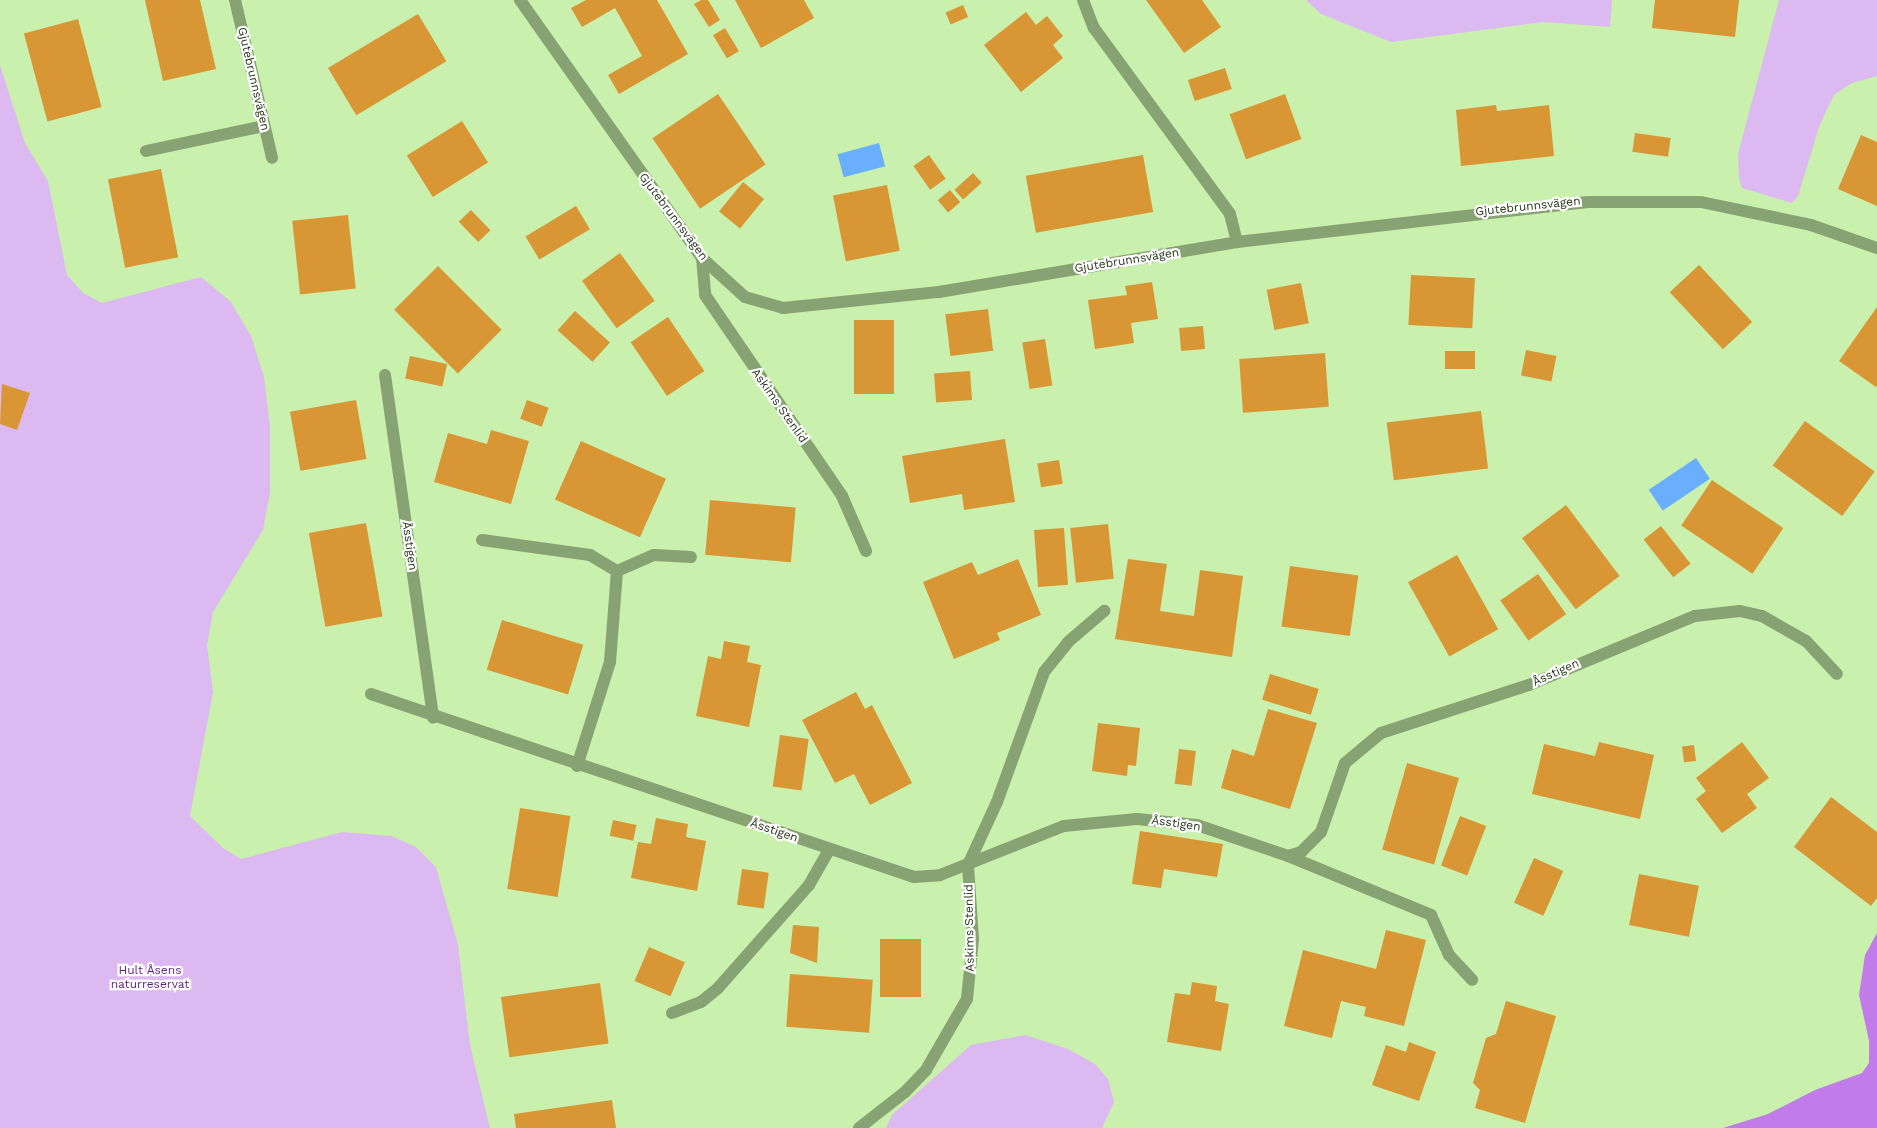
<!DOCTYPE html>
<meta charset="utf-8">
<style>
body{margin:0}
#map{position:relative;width:1877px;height:1128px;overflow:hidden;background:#c9f0ad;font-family:"Work Sans",sans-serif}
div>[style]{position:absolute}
.green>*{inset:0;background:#ddb9f2}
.forest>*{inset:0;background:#c27ce9}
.water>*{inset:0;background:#69affd;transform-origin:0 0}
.building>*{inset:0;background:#d89635;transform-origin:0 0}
.lane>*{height:12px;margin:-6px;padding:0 6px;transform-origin:6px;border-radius:6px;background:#87a373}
.street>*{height:12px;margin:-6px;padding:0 6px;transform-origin:6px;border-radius:6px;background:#87a373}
span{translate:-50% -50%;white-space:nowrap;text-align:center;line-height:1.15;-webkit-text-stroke:4.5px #fff;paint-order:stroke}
.street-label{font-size:12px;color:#28371c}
.park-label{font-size:12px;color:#611e7f}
</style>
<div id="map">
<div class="green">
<i style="clip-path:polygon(1306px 0,1612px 0,1610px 27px,1544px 22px,1391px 42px,1321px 14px)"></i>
<i style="clip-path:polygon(1779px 0,1877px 0,1877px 76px,1852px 83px,1834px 95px,1820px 124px,1798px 196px,1792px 203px,1742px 188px,1739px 178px,1738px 154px)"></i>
<i style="clip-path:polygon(0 65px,25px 143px,48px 181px,67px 275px,83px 293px,102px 303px,201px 277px,231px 302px,251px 336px,264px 377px,270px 427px,270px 493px,263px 530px,213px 612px,207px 645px,213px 692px,190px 816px,223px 848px,241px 859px,342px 832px,391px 836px,416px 847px,436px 867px,458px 945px,470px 1045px,490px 1128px,0 1128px)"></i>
<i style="clip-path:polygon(1025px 1035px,1068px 1049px,1095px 1064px,1108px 1079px,1114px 1102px,1102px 1128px,886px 1128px,892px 1115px,971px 1045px)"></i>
</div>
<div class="forest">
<i style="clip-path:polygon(1877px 933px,1877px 1128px,1723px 1128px,1768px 1114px,1815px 1090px,1862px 1073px,1869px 1063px,1869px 1041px,1859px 995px,1865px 955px)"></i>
</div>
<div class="water">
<i style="left:879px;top:143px;width:24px;height:43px;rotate:75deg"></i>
<i style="left:1696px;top:458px;width:25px;height:57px;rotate:56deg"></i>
</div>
<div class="building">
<i style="clip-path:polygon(145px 0,200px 0,216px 69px,163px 81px)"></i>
<i style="clip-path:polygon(586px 0,657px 0,688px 54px,619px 94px,608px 75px,642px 56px,615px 8px,582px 27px,571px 8px)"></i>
<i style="clip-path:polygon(701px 0,708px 0,720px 20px,709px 27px,694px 4px)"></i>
<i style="clip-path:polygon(735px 0,804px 0,814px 18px,761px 48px)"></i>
<i style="clip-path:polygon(1146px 0,1202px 0,1221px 27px,1184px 53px)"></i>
<i style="clip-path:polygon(1655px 0,1739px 0,1735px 37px,1652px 28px)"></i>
<i style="left:963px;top:5px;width:13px;height:19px;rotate:67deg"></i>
<i style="clip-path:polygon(1026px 12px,1036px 25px,1047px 16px,1063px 36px,1053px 45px,1063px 58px,1021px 92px,984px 45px)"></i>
<i style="left:418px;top:14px;width:55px;height:105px;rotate:59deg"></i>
<i style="left:78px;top:19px;width:91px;height:56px;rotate:75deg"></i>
<i style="left:725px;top:28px;width:27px;height:14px;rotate:59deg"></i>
<i style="left:1225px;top:68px;width:22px;height:39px;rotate:72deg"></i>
<i style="left:718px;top:94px;width:85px;height:79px;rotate:56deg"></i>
<i style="left:1285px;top:94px;width:48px;height:59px;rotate:70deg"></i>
<i style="clip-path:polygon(1496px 105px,1497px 111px,1549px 105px,1554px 156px,1461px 166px,1456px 110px)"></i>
<i style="left:462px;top:121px;width:49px;height:65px;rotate:58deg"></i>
<i style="left:1635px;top:133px;width:36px;height:19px;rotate:8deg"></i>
<i style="clip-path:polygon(1861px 135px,1877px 142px,1877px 206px,1838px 189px)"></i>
<i style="left:929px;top:155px;width:29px;height:19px;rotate:55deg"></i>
<i style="left:1143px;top:155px;width:58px;height:119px;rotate:80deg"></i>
<i style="left:161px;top:169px;width:90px;height:54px;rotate:79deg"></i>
<i style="left:973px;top:173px;width:13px;height:25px;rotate:48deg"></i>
<i style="left:743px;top:182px;width:27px;height:38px;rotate:39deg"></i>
<i style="left:887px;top:185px;width:67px;height:55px;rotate:79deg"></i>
<i style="left:950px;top:190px;width:16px;height:16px;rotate:50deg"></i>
<i style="left:576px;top:206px;width:27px;height:59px;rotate:59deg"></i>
<i style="left:471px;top:210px;width:28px;height:17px;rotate:46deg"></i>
<i style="left:348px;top:215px;width:74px;height:56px;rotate:84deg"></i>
<i style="left:620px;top:253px;width:59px;height:47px;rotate:54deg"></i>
<i style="left:1699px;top:265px;width:78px;height:40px;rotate:47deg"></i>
<i style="left:438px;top:266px;width:90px;height:62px;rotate:45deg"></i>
<i style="left:1411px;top:275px;width:64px;height:50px;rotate:3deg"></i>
<i style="clip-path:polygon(1152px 282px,1158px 319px,1131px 323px,1134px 343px,1095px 349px,1088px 300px,1127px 295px,1125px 286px)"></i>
<i style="left:1301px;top:283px;width:41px;height:35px;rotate:79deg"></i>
<i style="clip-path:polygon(1877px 307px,1877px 386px,1876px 387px,1839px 361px)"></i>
<i style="left:988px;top:309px;width:42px;height:43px;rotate:83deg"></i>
<i style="left:575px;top:311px;width:47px;height:26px;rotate:42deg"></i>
<i style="left:668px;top:317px;width:65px;height:45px;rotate:56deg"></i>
<i style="left:854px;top:320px;width:40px;height:74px"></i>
<i style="left:1203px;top:326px;width:23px;height:24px;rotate:85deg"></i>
<i style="left:1045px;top:339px;width:47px;height:23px;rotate:81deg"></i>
<i style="left:1526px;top:350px;width:31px;height:26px;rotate:11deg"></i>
<i style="left:1445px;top:351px;width:30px;height:18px"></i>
<i style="left:1325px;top:353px;width:54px;height:86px;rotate:86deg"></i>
<i style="left:410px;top:356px;width:38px;height:23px;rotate:12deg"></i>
<i style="left:970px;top:371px;width:29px;height:36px;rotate:86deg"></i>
<i style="clip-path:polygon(2px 384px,30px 393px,17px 430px,0 424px)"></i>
<i style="left:356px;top:400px;width:60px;height:67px;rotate:80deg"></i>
<i style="left:527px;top:400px;width:23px;height:20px;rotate:20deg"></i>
<i style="left:1481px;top:411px;width:58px;height:95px;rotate:83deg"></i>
<i style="left:1805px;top:421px;width:86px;height:55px;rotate:36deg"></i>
<i style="clip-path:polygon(491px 430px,529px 441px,511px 504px,434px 482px,448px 433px,487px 444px)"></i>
<i style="clip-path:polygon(1005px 439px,1015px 502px,964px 510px,962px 494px,910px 503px,902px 456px)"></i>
<i style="left:581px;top:441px;width:93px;height:64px;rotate:24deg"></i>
<i style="left:1059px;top:460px;width:24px;height:22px;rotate:81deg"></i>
<i style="left:1712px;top:480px;width:86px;height:55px;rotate:34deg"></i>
<i style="left:710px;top:500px;width:86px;height:55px;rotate:5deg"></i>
<i style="left:1566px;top:505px;width:89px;height:55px;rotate:53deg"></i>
<i style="left:366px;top:523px;width:95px;height:58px;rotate:80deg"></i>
<i style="left:1108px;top:524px;width:55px;height:38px;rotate:84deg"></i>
<i style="left:1661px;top:526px;width:48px;height:22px;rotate:52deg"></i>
<i style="left:1064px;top:528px;width:57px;height:30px;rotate:86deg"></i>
<i style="left:1457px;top:555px;width:85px;height:56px;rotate:61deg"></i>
<i style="clip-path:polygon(1018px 559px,1041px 615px,997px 633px,1000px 640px,954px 659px,923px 582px,972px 562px,978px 575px)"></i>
<i style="clip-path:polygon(1128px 559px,1167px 564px,1160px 611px,1194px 616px,1200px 570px,1243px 576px,1232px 657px,1115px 639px)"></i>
<i style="left:1290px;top:566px;width:69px;height:61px;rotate:8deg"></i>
<i style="left:1538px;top:574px;width:49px;height:46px;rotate:55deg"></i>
<i style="left:502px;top:620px;width:85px;height:52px;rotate:17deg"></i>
<i style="clip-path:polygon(724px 641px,750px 646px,747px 662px,761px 665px,749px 727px,696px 716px,708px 656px,721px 659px)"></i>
<i style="left:1270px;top:674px;width:51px;height:27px;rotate:17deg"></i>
<i style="clip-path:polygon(856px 692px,865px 709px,872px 705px,912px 783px,870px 805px,854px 774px,835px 783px,802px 720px)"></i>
<i style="clip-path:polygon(1268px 709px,1317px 723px,1290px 809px,1221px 788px,1232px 749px,1254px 756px)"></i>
<i style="clip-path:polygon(1098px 723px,1140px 728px,1136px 766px,1128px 765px,1127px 776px,1092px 771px)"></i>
<i style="left:780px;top:735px;width:29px;height:52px;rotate:8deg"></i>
<i style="clip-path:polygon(1599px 742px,1654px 755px,1640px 819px,1532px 794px,1544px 744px,1595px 756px)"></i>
<i style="clip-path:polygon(1742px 742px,1769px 778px,1747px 794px,1757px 808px,1722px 833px,1696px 799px,1706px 791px,1696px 778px)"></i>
<i style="left:1694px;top:745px;width:16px;height:12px;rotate:83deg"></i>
<i style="left:1179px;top:749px;width:17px;height:35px;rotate:7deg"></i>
<i style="left:1407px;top:763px;width:54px;height:90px;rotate:16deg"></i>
<i style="clip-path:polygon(1831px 797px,1877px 832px,1877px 898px,1871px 906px,1794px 847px)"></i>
<i style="left:520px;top:808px;width:51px;height:82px;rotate:9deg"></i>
<i style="left:1460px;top:816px;width:28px;height:53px;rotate:21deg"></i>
<i style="clip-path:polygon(656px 818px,688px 824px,686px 837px,706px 841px,697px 891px,631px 878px,638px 842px,651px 844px)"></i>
<i style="left:613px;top:820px;width:24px;height:16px;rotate:12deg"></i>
<i style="clip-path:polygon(1140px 831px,1223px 844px,1217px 877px,1164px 869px,1161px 888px,1132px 884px)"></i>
<i style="left:1534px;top:858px;width:32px;height:49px;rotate:24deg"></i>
<i style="left:742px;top:869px;width:27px;height:36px;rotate:8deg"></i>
<i style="left:1639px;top:874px;width:61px;height:52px;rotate:11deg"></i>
<i style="clip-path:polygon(793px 925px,819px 927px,817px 963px,790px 953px)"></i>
<i style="clip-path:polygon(1386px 930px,1426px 940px,1404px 1026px,1364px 1016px,1366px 1007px,1341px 1001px,1332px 1038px,1284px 1026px,1303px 950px,1376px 969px)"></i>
<i style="left:921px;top:939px;width:58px;height:41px;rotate:90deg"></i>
<i style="left:649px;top:947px;width:39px;height:37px;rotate:23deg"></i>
<i style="left:790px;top:974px;width:83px;height:53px;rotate:4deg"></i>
<i style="clip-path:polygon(1192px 982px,1217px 986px,1215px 1001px,1229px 1004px,1221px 1051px,1167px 1042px,1175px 993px,1190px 995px)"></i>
<i style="left:600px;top:983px;width:61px;height:100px;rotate:82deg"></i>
<i style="clip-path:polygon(1506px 1001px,1556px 1016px,1525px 1123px,1475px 1108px,1480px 1090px,1473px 1083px,1486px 1038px,1496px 1034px)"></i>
<i style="clip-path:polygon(1409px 1042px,1436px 1052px,1419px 1101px,1372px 1085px,1386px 1045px,1406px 1052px)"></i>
<i style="clip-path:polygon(612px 1100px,616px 1128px,516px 1128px,514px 1114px)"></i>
</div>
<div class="lane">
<i style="left:1083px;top:0;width:30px;rotate:69deg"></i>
<i style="left:1094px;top:28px;width:230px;rotate:53.8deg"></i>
<i style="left:1230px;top:214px;width:29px;rotate:76deg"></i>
<i style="left:146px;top:151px;width:121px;rotate:-12deg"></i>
<i style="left:385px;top:375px;width:346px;rotate:82deg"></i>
<i style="left:482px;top:540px;width:109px;rotate:7.9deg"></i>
<i style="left:590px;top:555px;width:31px;rotate:31deg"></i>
<i style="left:617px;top:571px;width:40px;rotate:-23.4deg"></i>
<i style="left:654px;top:555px;width:37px;rotate:3deg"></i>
<i style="left:577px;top:766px;width:109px;rotate:-72.4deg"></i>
<i style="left:610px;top:662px;width:91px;rotate:-85.6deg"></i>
<i style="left:1288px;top:856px;width:155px;rotate:22.4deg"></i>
<i style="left:1431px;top:915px;width:44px;rotate:65.8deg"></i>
<i style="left:1449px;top:955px;width:34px;rotate:47deg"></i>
<i style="left:968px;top:865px;width:69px;rotate:-65.3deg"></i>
<i style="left:997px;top:802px;width:138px;rotate:-70.1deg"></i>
<i style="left:1044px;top:672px;width:38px;rotate:-51deg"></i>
<i style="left:1068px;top:642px;width:48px;rotate:-40.7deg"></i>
<i style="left:672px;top:1013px;width:31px;rotate:-21deg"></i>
<i style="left:701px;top:1002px;width:22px;rotate:-39deg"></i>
<i style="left:718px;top:988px;width:137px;rotate:-48.5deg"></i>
<i style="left:809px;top:885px;width:40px;rotate:-60.3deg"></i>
</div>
<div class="street">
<i style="left:235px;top:0;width:162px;rotate:76.8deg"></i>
<i style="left:520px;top:0;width:316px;rotate:54.8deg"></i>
<i style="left:702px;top:258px;width:58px;rotate:42.2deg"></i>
<i style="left:745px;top:297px;width:40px;rotate:16deg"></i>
<i style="left:783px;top:308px;width:157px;rotate:-5.9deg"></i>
<i style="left:939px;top:292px;width:302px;rotate:-9.5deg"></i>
<i style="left:1237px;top:242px;width:353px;rotate:-6.5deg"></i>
<i style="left:1588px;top:202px;width:113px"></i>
<i style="left:1701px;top:202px;width:112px;rotate:11.8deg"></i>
<i style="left:1811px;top:225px;width:70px;rotate:19.2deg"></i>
<i style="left:702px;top:258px;width:37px;rotate:85deg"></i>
<i style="left:705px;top:295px;width:243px;rotate:55.7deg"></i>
<i style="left:842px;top:496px;width:60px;rotate:66.4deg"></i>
<i style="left:371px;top:694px;width:573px;rotate:18.62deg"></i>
<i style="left:914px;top:877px;width:26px;rotate:-4deg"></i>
<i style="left:940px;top:875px;width:133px;rotate:-21.6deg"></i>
<i style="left:1064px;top:826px;width:73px;rotate:-5.5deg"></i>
<i style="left:1137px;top:819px;width:60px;rotate:5.7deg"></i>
<i style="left:1197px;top:825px;width:96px;rotate:18.8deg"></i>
<i style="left:1288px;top:856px;width:14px;rotate:-17deg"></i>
<i style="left:1301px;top:852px;width:28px;rotate:-45deg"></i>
<i style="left:1321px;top:832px;width:73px;rotate:-70.8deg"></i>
<i style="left:1345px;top:763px;width:47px;rotate:-39.8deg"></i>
<i style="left:1381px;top:733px;width:156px;rotate:-18deg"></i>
<i style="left:1529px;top:685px;width:180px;rotate:-22.6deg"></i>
<i style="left:1695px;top:616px;width:45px;rotate:-6.3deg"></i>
<i style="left:1740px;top:611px;width:23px;rotate:13deg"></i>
<i style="left:1762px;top:616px;width:51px;rotate:29.6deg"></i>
<i style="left:1806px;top:641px;width:45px;rotate:46.8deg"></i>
<i style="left:859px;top:1128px;width:58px;rotate:-38deg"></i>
<i style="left:905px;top:1092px;width:30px;rotate:-46deg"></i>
<i style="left:926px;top:1070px;width:82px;rotate:-60deg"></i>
<i style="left:967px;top:999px;width:60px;rotate:-84.3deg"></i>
<i style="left:973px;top:939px;width:74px;rotate:-93.9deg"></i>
</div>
<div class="street-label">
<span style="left:253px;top:79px;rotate:77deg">Gjutebrunnsvägen</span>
<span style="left:1528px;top:207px;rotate:-6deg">Gjutebrunnsvägen</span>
<span style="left:673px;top:217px;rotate:53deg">Gjutebrunnsvägen</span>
<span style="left:1127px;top:261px;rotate:-9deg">Gjutebrunnsvägen</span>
<span style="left:779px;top:406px;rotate:55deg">Askims Stenlid</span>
<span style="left:409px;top:546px;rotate:82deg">Åsstigen</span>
<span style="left:1556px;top:673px;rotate:-24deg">Åsstigen</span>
<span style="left:1176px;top:824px;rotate:8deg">Åsstigen</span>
<span style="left:774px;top:831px;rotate:19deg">Åsstigen</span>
<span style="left:970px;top:928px;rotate:-91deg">Askims Stenlid</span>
</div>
<div class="park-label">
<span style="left:150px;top:978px">Hult Åsens<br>naturreservat</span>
</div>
</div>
